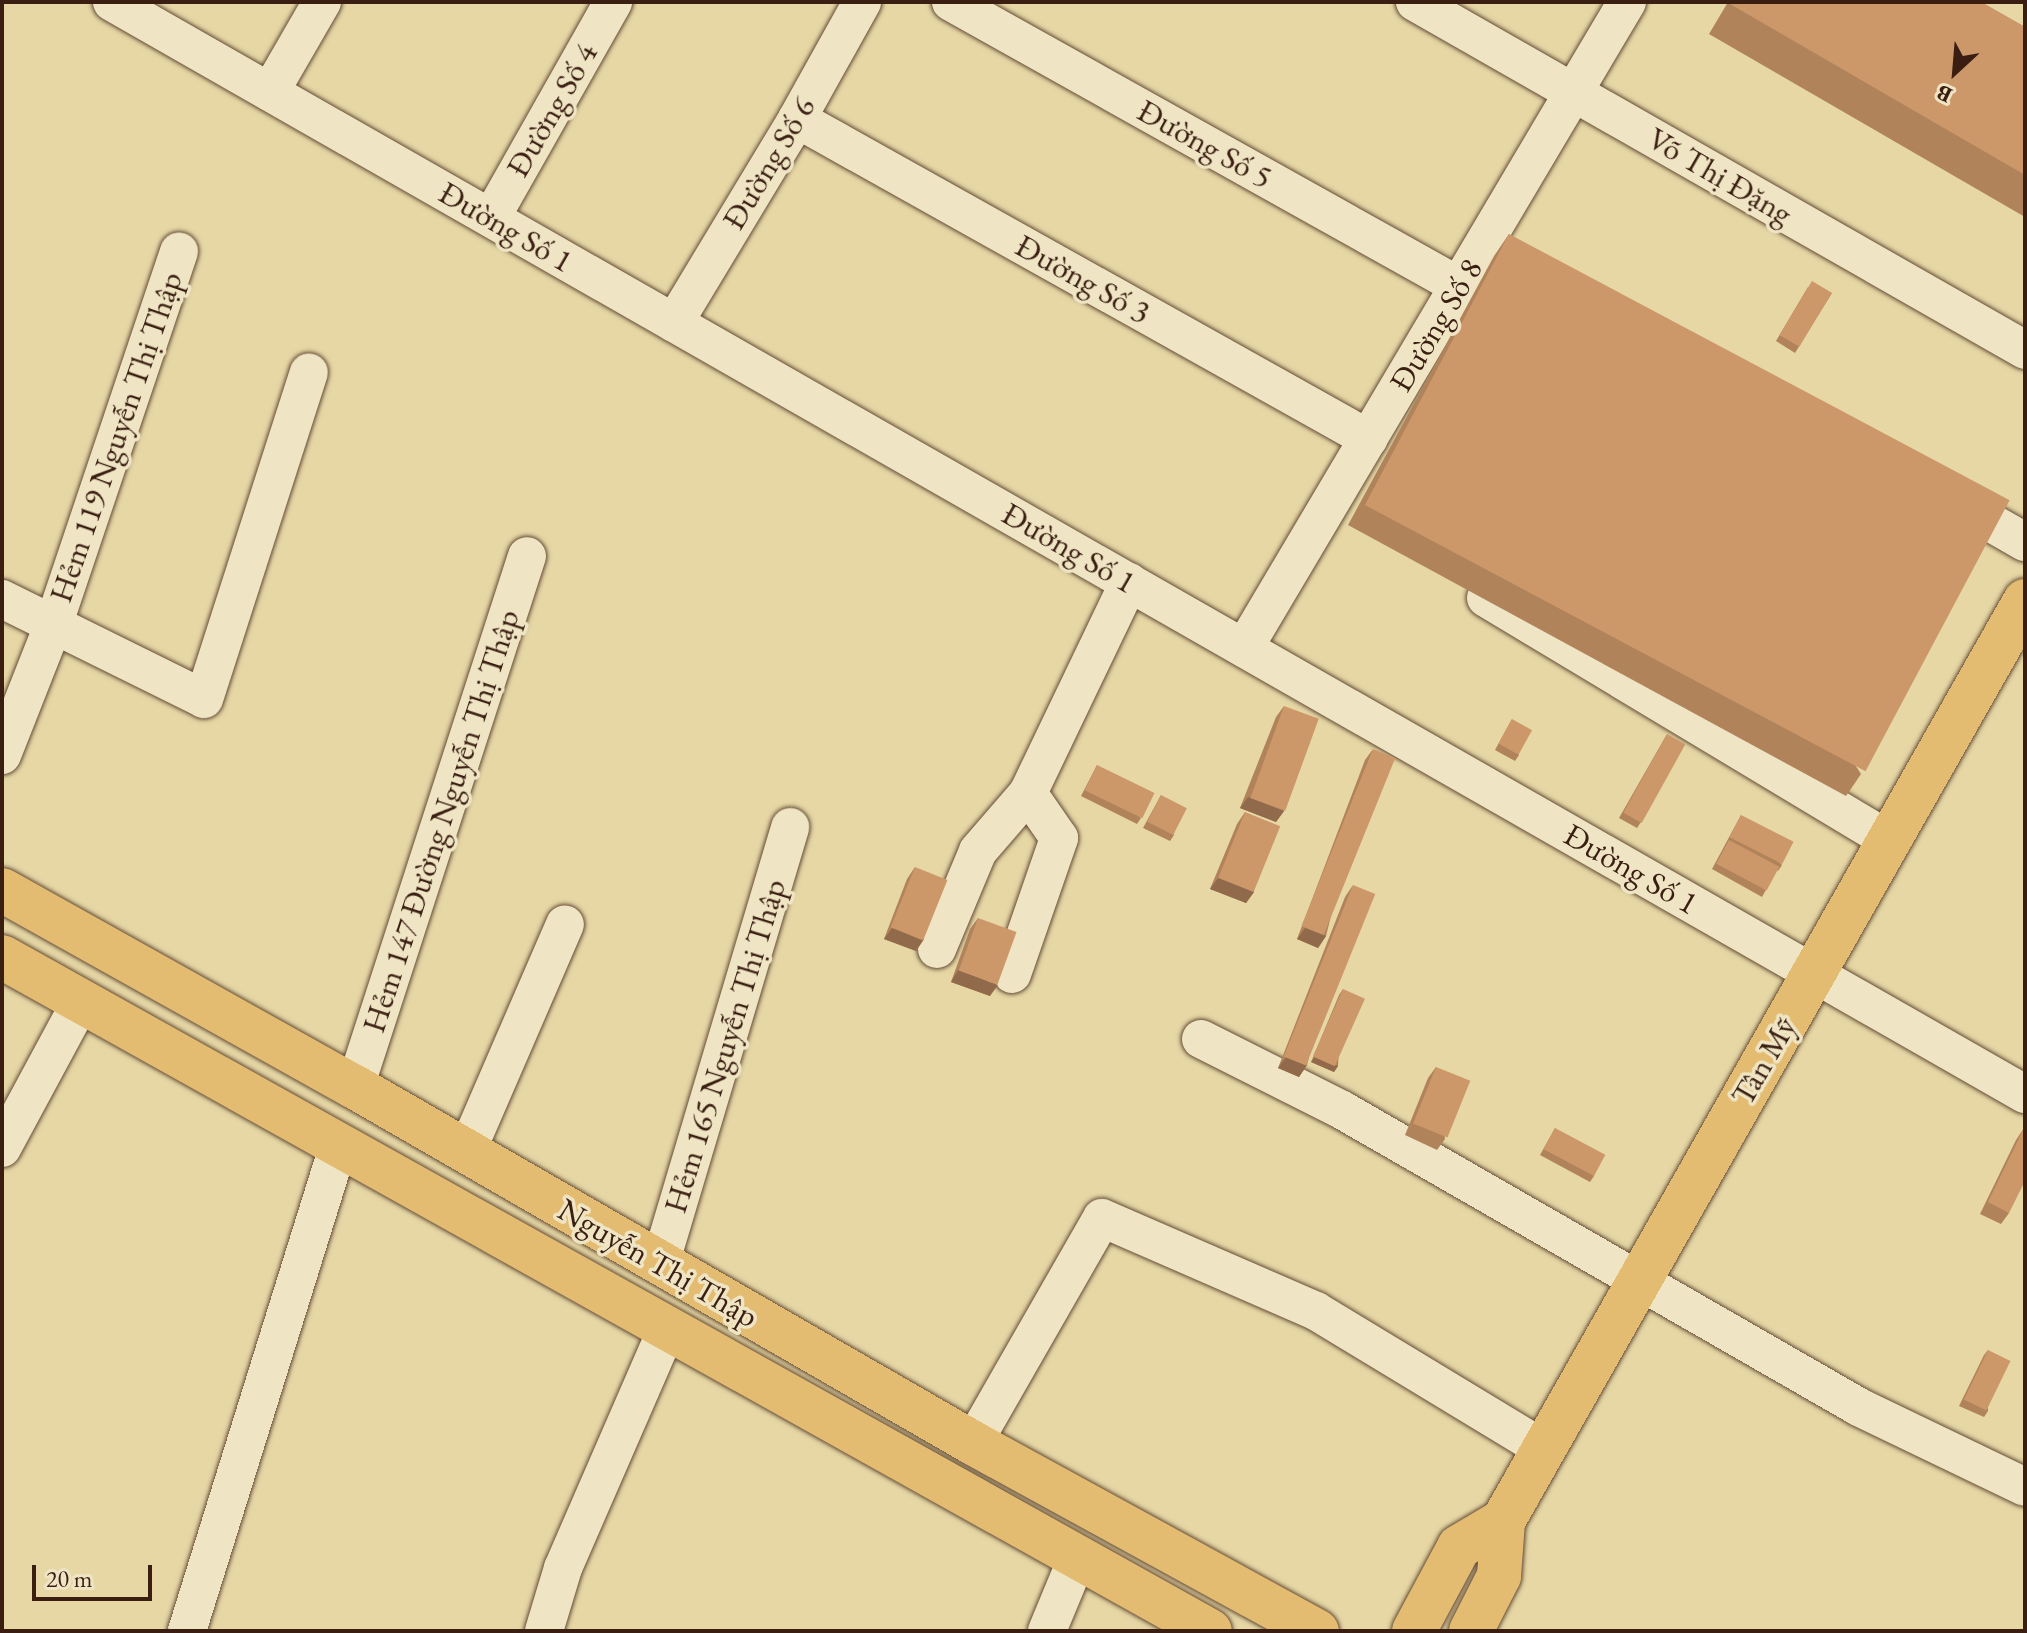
<!DOCTYPE html>
<meta charset="utf-8">
<style>
body{margin:0}
#map{position:relative;width:2027px;height:1633px;overflow:hidden;background:#e6d7a5;font-family:"EB Garamond",serif}
div>[style]{position:absolute}
.roads{filter:drop-shadow(0 0 2px #644c36) drop-shadow(0 0 2px #644c36)}
.minor>*{height:38px;margin:-19px;padding:0 19px;transform-origin:19px;border-radius:19px;background:#efe5c4}
.major>*{height:44px;margin:-22px;padding:0 22px;transform-origin:22px;border-radius:22px;background:#e3bc72}
.wall>*{inset:0;background:#b0835a}
.shaded-wall>*{inset:0;background:#906a4a}
.building>*{inset:0;background:#cd9869;transform-origin:0 0}
span{translate:-50% -50%;white-space:nowrap;text-align:center;line-height:1.15;-webkit-text-stroke:7px #efe5c4;paint-order:stroke}
.street-label{font-size:32px;color:#391e11}
.frame{position:absolute;inset:0;border:4px solid #391e11;pointer-events:none}
.north{position:absolute;left:1915px;top:32px;width:80px;height:80px;-webkit-text-stroke:6px #efe5c4;paint-order:stroke;rotate:206deg;font-size:22px;font-weight:700;line-height:32px;text-align:center;color:#391e11}
.north::after{content:'';display:block;margin:auto;width:28px;height:36px;background:#391e11;clip-path:polygon(50% 0,100% 100%,50% 72%,0 100%)}
.scale{position:absolute;left:32px;top:1565px;width:120px;height:36px;box-sizing:border-box;border:4px solid #391e11;border-top:0;padding-left:10px;font-size:24px;line-height:28px;white-space:nowrap;color:#391e11;-webkit-text-stroke:6px #efe5c4;paint-order:stroke}
</style>
<div id="map">
<div class="roads">
<div class="minor">
<i style="left:112px;top:2px;width:2203px;rotate:29.72deg"></i>
<i style="left:951px;top:2px;width:582px;rotate:29.21deg"></i>
<i style="left:1415px;top:2px;width:702px;rotate:29.7deg"></i>
<i style="left:270px;top:92px;width:104px;rotate:-60deg"></i>
<i style="left:797px;top:119px;width:655px;rotate:29.22deg"></i>
<i style="left:491px;top:218px;width:248px;rotate:-60.5deg"></i>
<i style="left:674px;top:323px;width:238px;rotate:-58.9deg"></i>
<i style="left:797px;top:119px;width:134px;rotate:-60.9deg"></i>
<i style="left:1953px;top:501px;width:83px;rotate:29.7deg"></i>
<i style="left:1486px;top:598px;width:470px;rotate:31deg"></i>
<i style="left:2px;top:599px;width:225px;rotate:26.3deg"></i>
<i style="left:204px;top:699px;width:343px;rotate:-72.2deg"></i>
<i style="left:1244px;top:648px;width:751px;rotate:-59.34deg"></i>
<i style="left:2px;top:755px;width:142px;rotate:-68.5deg"></i>
<i style="left:54px;top:623px;width:392px;rotate:-71.4deg"></i>
<i style="left:937px;top:949px;width:106px;rotate:-67.3deg"></i>
<i style="left:978px;top:851px;width:77px;rotate:-49.2deg"></i>
<i style="left:1028px;top:793px;width:234px;rotate:-64.4deg"></i>
<i style="left:1012px;top:974px;width:144px;rotate:-70.9deg"></i>
<i style="left:1059px;top:838px;width:55px;rotate:-124.6deg"></i>
<i style="left:1201px;top:1039px;width:158px;rotate:26.7deg"></i>
<i style="left:1342px;top:1110px;width:596px;rotate:29.88deg"></i>
<i style="left:1859px;top:1407px;width:184px;rotate:25.7deg"></i>
<i style="left:355px;top:1087px;width:558px;rotate:-72.05deg"></i>
<i style="left:2px;top:1148px;width:167px;rotate:-61.7deg"></i>
<i style="left:466px;top:1153px;width:249px;rotate:-66.6deg"></i>
<i style="left:660px;top:1264px;width:456px;rotate:-73.4deg"></i>
<i style="left:973px;top:1443px;width:259px;rotate:-60.2deg"></i>
<i style="left:1102px;top:1218px;width:233px;rotate:23.5deg"></i>
<i style="left:1316px;top:1311px;width:267px;rotate:31.2deg"></i>
<i style="left:187px;top:1631px;width:510px;rotate:-72.67deg"></i>
<i style="left:544px;top:1631px;width:66px;rotate:-73.2deg"></i>
<i style="left:563px;top:1568px;width:261px;rotate:-66.5deg"></i>
<i style="left:1047px;top:1631px;width:81px;rotate:-67.5deg"></i>
</div>
<div class="major">
<i style="left:2px;top:890px;width:404px;rotate:29.2deg"></i>
<i style="left:355px;top:1087px;width:713px;rotate:29.94deg"></i>
<i style="left:973px;top:1443px;width:392px;rotate:28.7deg"></i>
<i style="left:2px;top:957px;width:1383px;rotate:29.16deg"></i>
<i style="left:1414px;top:1631px;width:95px;rotate:-61.8deg"></i>
<i style="left:1459px;top:1547px;width:51px;rotate:-30.6deg"></i>
<i style="left:1471px;top:1631px;width:62px;rotate:-63deg"></i>
<i style="left:1499px;top:1576px;width:55px;rotate:-85.8deg"></i>
<i style="left:1503px;top:1521px;width:1058px;rotate:-60.43deg"></i>
</div>
</div>
<div class="wall">
<i style="clip-path:polygon(1728px 2px,1981px 2px,2025px 27px,2025px 217px,1709px 34px)"></i>
<i style="clip-path:polygon(1509px 234px,1861px 774px,1846px 796px,1348px 525px,1494px 256px)"></i>
<i style="clip-path:polygon(1808px 287px,1832px 293px,1795px 353px,1776px 341px)"></i>
<i style="clip-path:polygon(1284px 706px,1284px 811px,1276px 822px,1240px 808px,1276px 717px)"></i>
<i style="clip-path:polygon(1512px 719px,1519px 755px,1515px 761px,1495px 750px)"></i>
<i style="clip-path:polygon(1667px 734px,1641px 822px,1637px 828px,1619px 818px)"></i>
<i style="clip-path:polygon(1373px 749px,1326px 936px,1318px 948px,1297px 939px,1365px 760px)"></i>
<i style="clip-path:polygon(1097px 765px,1141px 818px,1137px 824px,1081px 796px)"></i>
<i style="clip-path:polygon(1161px 795px,1174px 835px,1170px 841px,1143px 828px)"></i>
<i style="clip-path:polygon(1245px 812px,1254px 892px,1246px 903px,1210px 889px,1237px 824px)"></i>
<i style="clip-path:polygon(1741px 815px,1782px 865px,1778px 871px,1777px 870px,1762px 897px,1712px 869px)"></i>
<i style="clip-path:polygon(915px 867px,924px 939px,916px 951px,884px 939px,907px 879px)"></i>
<i style="clip-path:polygon(1353px 885px,1307px 1065px,1299px 1077px,1278px 1068px,1345px 897px)"></i>
<i style="clip-path:polygon(978px 918px,990px 996px,951px 982px,970px 929px)"></i>
<i style="clip-path:polygon(1343px 989px,1338px 1066px,1334px 1072px,1311px 1062px,1339px 995px)"></i>
<i style="clip-path:polygon(1436px 1067px,1445px 1139px,1437px 1150px,1405px 1135px,1428px 1078px)"></i>
<i style="clip-path:polygon(1555px 1128px,1594px 1176px,1590px 1182px,1540px 1155px)"></i>
<i style="clip-path:polygon(2024px 1128px,2009px 1213px,2001px 1224px,1980px 1214px,2016px 1140px)"></i>
<i style="clip-path:polygon(1988px 1350px,1988px 1411px,1984px 1417px,1959px 1406px,1984px 1355px)"></i>
</div>
<div class="shaded-wall">
<i style="clip-path:polygon(1248px 797px,1284px 811px,1276px 822px,1240px 808px)"></i>
<i style="clip-path:polygon(1218px 878px,1254px 892px,1246px 903px,1210px 889px)"></i>
<i style="clip-path:polygon(892px 928px,924px 939px,916px 951px,884px 939px)"></i>
<i style="clip-path:polygon(1305px 928px,1326px 936px,1318px 948px,1297px 939px)"></i>
<i style="clip-path:polygon(958px 970px,998px 985px,990px 996px,951px 982px)"></i>
<i style="clip-path:polygon(1286px 1057px,1307px 1065px,1299px 1077px,1278px 1068px)"></i>
<i style="clip-path:polygon(1315px 1057px,1338px 1066px,1334px 1072px,1311px 1062px)"></i>
</div>
<div class="building">
<i style="clip-path:polygon(1731px 2px,1981px 2px,2025px 27px,2025px 175px,1730px 4px)"></i>
<i style="left:1509px;top:234px;width:567px;height:307px;rotate:28deg"></i>
<i style="left:1812px;top:281px;width:23px;height:63px;rotate:31deg"></i>
<i style="left:1284px;top:706px;width:37px;height:98px;rotate:20deg"></i>
<i style="left:1512px;top:719px;width:23px;height:28px;rotate:29deg"></i>
<i style="left:1667px;top:734px;width:21px;height:90px;rotate:29deg"></i>
<i style="left:1373px;top:749px;width:24px;height:191px;rotate:22deg"></i>
<i style="left:1097px;top:765px;width:64px;height:28px;rotate:26deg"></i>
<i style="left:1161px;top:795px;width:29px;height:30px;rotate:27deg"></i>
<i style="left:1245px;top:812px;width:38px;height:71px;rotate:22deg"></i>
<i style="left:1741px;top:815px;width:59px;height:25px;rotate:27deg"></i>
<i style="left:1729px;top:840px;width:57px;height:27px;rotate:28deg"></i>
<i style="left:915px;top:867px;width:35px;height:65px;rotate:22deg"></i>
<i style="left:1353px;top:885px;width:24px;height:185px;rotate:22deg"></i>
<i style="left:978px;top:918px;width:41px;height:56px;rotate:20deg"></i>
<i style="left:1343px;top:989px;width:24px;height:74px;rotate:24deg"></i>
<i style="left:1436px;top:1067px;width:37px;height:61px;rotate:22deg"></i>
<i style="left:1555px;top:1128px;width:57px;height:24px;rotate:28deg"></i>
<i style="clip-path:polygon(2024px 1128px,2025px 1129px,2025px 1181px,2009px 1213px,1988px 1202px)"></i>
<i style="left:1988px;top:1350px;width:25px;height:55px;rotate:26deg"></i>
</div>
<div class="street-label">
<span style="left:552px;top:110px;rotate:-60deg">Đường Số 4</span>
<span style="left:1205px;top:144px;rotate:29deg">Đường Số 5</span>
<span style="left:769px;top:163px;rotate:-59deg">Đường Số 6</span>
<span style="left:1720px;top:176px;rotate:30deg">Võ Thị Đặng</span>
<span style="left:506px;top:227px;rotate:30deg">Đường Số 1</span>
<span style="left:1083px;top:279px;rotate:29deg">Đường Số 3</span>
<span style="left:1436px;top:325px;rotate:-59deg">Đường Số 8</span>
<span style="left:116px;top:437px;rotate:-71deg">Hẻm 119 Nguyễn Thị Thập</span>
<span style="left:1069px;top:548px;rotate:30deg">Đường Số 1</span>
<span style="left:441px;top:821px;rotate:-72deg">Hẻm 147 Đường Nguyễn Thị Thập</span>
<span style="left:1631px;top:869px;rotate:30deg">Đường Số 1</span>
<span style="left:725px;top:1046px;rotate:-73deg">Hẻm 165 Nguyễn Thị Thập</span>
<span style="left:1764px;top:1061px;rotate:-60deg">Tân Mỹ</span>
<span style="left:658px;top:1263px;rotate:30deg">Nguyễn Thị Thập</span>
</div>
<div class="frame"></div>
<div class="north">B</div>
<div class="scale">20 m</div>
</div>
